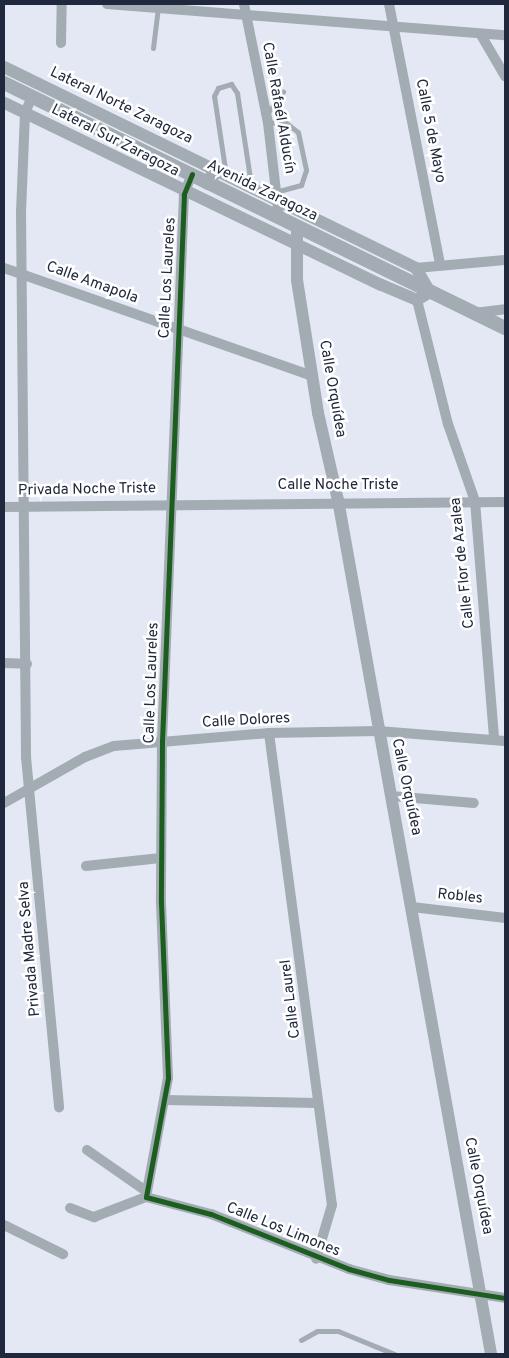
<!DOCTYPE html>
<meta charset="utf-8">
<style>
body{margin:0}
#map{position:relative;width:509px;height:1358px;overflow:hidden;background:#e3e8f4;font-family:Overpass,sans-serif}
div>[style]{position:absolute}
.service>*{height:5px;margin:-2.5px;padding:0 2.5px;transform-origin:2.5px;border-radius:2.5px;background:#a2acb2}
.minor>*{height:10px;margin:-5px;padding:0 5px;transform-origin:5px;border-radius:5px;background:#a2acb2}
.tertiary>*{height:12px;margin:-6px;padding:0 6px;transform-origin:6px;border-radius:6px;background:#a2acb2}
.secondary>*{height:14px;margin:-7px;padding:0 7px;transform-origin:7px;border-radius:7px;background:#a2acb2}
.cycleway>*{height:5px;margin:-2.5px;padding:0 2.5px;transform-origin:2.5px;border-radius:2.5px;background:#1b5e20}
span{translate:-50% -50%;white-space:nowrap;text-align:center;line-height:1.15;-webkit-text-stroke:5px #fff;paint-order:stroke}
.street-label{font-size:15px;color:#20283d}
.frame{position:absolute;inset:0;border:5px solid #20283d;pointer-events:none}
</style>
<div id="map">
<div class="service">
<i style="left:153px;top:48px;width:39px;rotate:-83deg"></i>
<i style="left:266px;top:115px;width:29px;rotate:-54deg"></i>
<i style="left:268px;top:123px;width:17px;rotate:-3deg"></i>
<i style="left:285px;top:122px;width:16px;rotate:38deg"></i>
<i style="left:298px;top:132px;width:39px;rotate:78deg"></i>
<i style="left:306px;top:170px;width:16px;rotate:108deg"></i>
<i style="left:301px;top:185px;width:24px;rotate:165deg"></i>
<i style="left:226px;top:175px;width:80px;rotate:-98.6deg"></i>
<i style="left:214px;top:96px;width:9px;rotate:-63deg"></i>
<i style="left:218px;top:88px;width:14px;rotate:-17deg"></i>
<i style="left:231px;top:84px;width:11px;rotate:56deg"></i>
<i style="left:237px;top:93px;width:93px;rotate:81.3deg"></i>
<i style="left:301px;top:1340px;width:18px;rotate:-29deg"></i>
<i style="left:317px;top:1331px;width:21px"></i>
<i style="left:338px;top:1331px;width:61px;rotate:22.3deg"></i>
</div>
<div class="minor">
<i style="left:107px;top:4px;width:399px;rotate:4.5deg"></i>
<i style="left:244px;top:4px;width:121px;rotate:78.6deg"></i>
<i style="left:268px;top:123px;width:95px;rotate:83.3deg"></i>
<i style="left:389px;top:4px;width:266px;rotate:78.9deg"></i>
<i style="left:481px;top:35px;width:48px;rotate:59.7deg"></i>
<i style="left:61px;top:43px;width:39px;rotate:-89deg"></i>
<i style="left:32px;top:97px;width:17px;rotate:114deg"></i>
<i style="left:25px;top:113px;width:99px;rotate:92.3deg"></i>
<i style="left:21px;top:212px;width:545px;rotate:89.47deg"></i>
<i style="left:26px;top:757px;width:352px;rotate:84.6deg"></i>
<i style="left:192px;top:174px;width:22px;rotate:112deg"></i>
<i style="left:184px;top:194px;width:548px;rotate:92.3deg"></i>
<i style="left:162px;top:742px;width:161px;rotate:90.4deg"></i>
<i style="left:161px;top:903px;width:175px;rotate:87.7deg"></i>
<i style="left:168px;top:1078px;width:121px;rotate:100.5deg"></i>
<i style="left:146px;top:1197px;width:67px;rotate:14.7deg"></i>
<i style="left:211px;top:1214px;width:149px;rotate:21.7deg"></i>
<i style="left:349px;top:1269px;width:41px;rotate:15.4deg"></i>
<i style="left:389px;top:1280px;width:117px;rotate:8.8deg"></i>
<i style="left:4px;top:268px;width:326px;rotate:19.3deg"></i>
<i style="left:416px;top:268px;width:89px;rotate:-5.1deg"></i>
<i style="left:417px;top:300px;width:128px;rotate:76deg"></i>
<i style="left:448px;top:424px;width:82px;rotate:70.7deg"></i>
<i style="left:475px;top:501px;width:239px;rotate:85.4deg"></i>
<i style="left:474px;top:313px;width:31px;rotate:-7deg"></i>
<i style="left:4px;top:507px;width:501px;rotate:-0.57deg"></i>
<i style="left:4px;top:663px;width:23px;rotate:2deg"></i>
<i style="left:269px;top:733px;width:476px;rotate:82.4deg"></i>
<i style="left:332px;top:1205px;width:56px;rotate:106.5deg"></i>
<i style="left:391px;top:796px;width:83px;rotate:4.8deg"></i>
<i style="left:4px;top:803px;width:93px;rotate:-29.6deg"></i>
<i style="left:85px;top:757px;width:31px;rotate:-21deg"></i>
<i style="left:114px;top:746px;width:156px;rotate:-4.8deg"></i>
<i style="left:269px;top:733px;width:109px;rotate:-1.1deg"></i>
<i style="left:378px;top:731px;width:127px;rotate:4.5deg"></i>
<i style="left:86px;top:866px;width:75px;rotate:-6.1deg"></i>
<i style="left:412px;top:907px;width:94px;rotate:6.7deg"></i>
<i style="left:165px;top:1100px;width:153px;rotate:1.1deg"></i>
<i style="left:87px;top:1150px;width:72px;rotate:34.8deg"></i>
<i style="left:70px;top:1208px;width:26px;rotate:21deg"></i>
<i style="left:94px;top:1217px;width:56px;rotate:-21deg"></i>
<i style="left:4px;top:1225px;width:66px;rotate:26.2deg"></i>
</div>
<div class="tertiary">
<i style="left:4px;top:67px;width:458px;rotate:26deg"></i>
<i style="left:416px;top:268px;width:28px;rotate:60deg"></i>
<i style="left:430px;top:292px;width:15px;rotate:148deg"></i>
<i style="left:417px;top:300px;width:39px;rotate:-157deg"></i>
<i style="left:381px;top:285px;width:419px;rotate:-154.2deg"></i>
<i style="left:297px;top:226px;width:54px;rotate:90deg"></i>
<i style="left:297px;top:280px;width:135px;rotate:81deg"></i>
<i style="left:318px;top:413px;width:89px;rotate:77.1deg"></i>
<i style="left:338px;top:500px;width:868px;rotate:79.84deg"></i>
</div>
<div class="secondary">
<i style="left:4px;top:83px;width:558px;rotate:26.06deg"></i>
<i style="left:208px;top:183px;width:15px;rotate:-58deg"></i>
</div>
<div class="cycleway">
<i style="left:192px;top:174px;width:22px;rotate:112deg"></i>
<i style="left:184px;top:194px;width:548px;rotate:92.3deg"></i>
<i style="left:162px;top:742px;width:161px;rotate:90.4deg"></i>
<i style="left:161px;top:903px;width:175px;rotate:87.7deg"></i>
<i style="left:168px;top:1078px;width:121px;rotate:100.5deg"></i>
<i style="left:146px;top:1197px;width:67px;rotate:14.7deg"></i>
<i style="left:211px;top:1214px;width:149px;rotate:21.7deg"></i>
<i style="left:349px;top:1269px;width:41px;rotate:15.4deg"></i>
<i style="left:389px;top:1280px;width:117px;rotate:8.8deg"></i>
</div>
<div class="street-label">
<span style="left:121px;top:106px;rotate:26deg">Lateral Norte Zaragoza</span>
<span style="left:278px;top:108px;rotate:80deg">Calle Rafaél Alducín</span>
<span style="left:430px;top:131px;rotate:79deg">Calle 5 de Mayo</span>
<span style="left:115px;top:141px;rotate:27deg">Lateral Sur Zaragoza</span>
<span style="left:262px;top:191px;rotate:26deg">Avenida Zaragoza</span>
<span style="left:168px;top:278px;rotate:-87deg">Calle Los Laureles</span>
<span style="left:92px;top:283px;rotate:20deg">Calle Amapola</span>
<span style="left:332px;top:389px;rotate:80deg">Calle Orquídea</span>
<span style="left:338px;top:486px">Calle Noche Triste</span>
<span style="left:87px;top:490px;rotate:-1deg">Privada Noche Triste</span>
<span style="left:463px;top:563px;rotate:-96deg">Calle Flor de Azalea</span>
<span style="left:152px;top:683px;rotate:-88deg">Calle Los Laureles</span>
<span style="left:246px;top:721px;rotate:-3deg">Calle Dolores</span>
<span style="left:406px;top:787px;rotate:78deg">Calle Orquídea</span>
<span style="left:460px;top:897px;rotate:6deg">Robles</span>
<span style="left:30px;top:949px;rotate:-95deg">Privada Madre Selva</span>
<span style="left:291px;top:999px;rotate:-97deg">Calle Laurel</span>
<span style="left:478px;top:1186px;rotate:79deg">Calle Orquídea</span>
<span style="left:283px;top:1230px;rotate:22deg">Calle Los Limones</span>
</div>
<div class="frame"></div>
</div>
